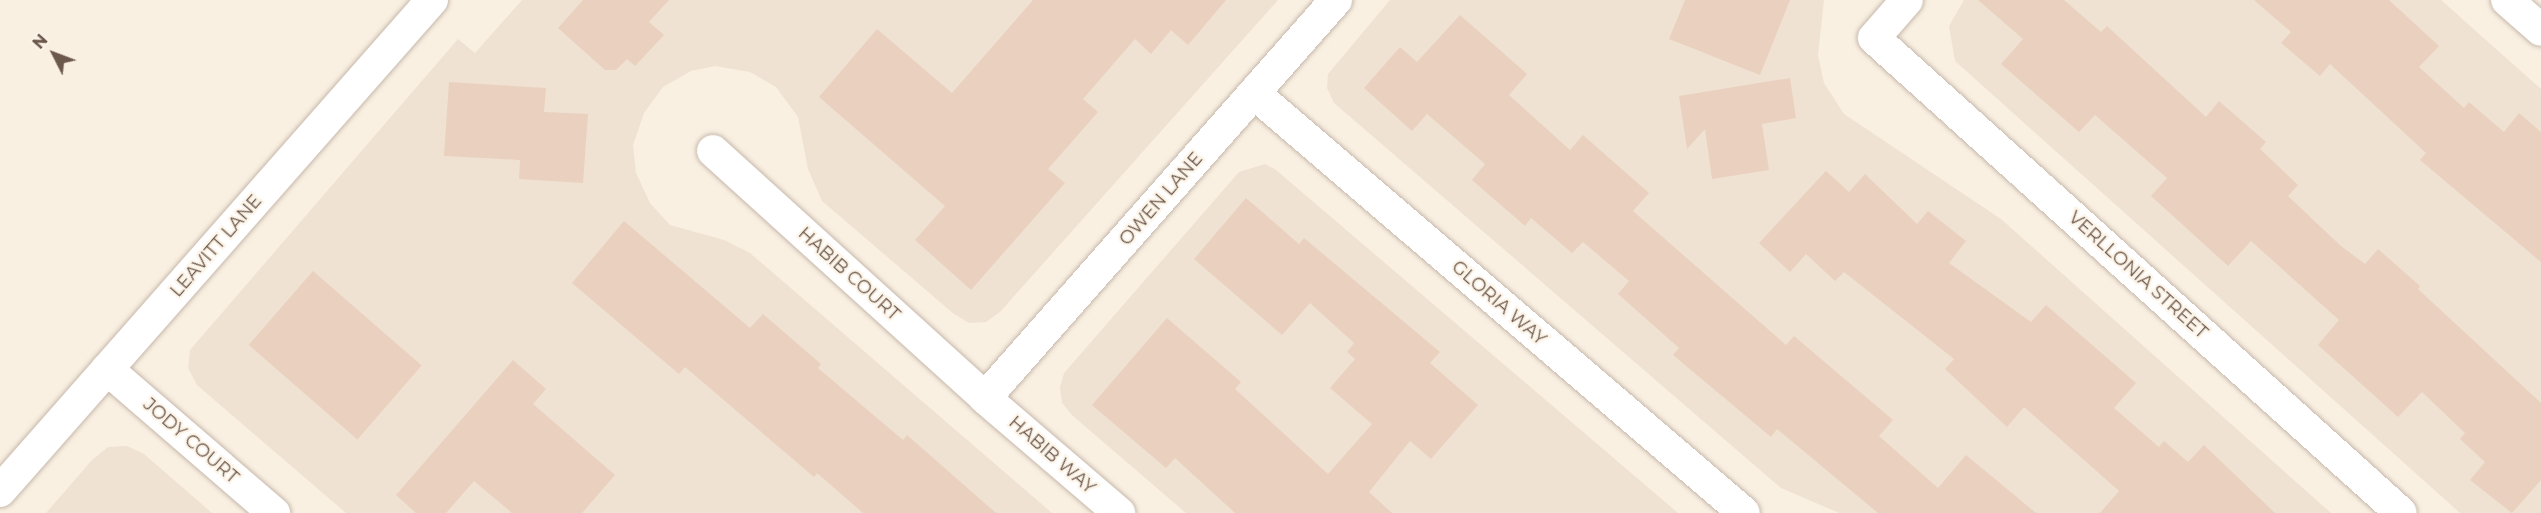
<!DOCTYPE html>
<style>
body{margin:0}
#map{position:relative;width:2541px;height:513px;overflow:hidden;background:#f9f0e2;font-family:Montserrat,sans-serif}
div>[style]{position:absolute}
.residential>*{inset:0;background:#efe2d2}
.building>*{inset:0;background:#ead0be;transform-origin:0 0}
.roads{filter:drop-shadow(0 0 2px #c7b8ab) drop-shadow(0 0 2px #c7b8ab)}
.minor>*{height:32px;margin:-16px;padding:0 16px;transform-origin:16px;border-radius:16px;background:#fff}
span{translate:-50% -50%;white-space:nowrap;text-align:center;line-height:1.15;-webkit-text-stroke:4.5px #fcf4e8;paint-order:stroke}
.street-label{font-size:18px;color:#6d584c}
.north{position:absolute;left:24px;top:24px;width:60px;height:60px;-webkit-text-stroke:4px #fcf4e8;paint-order:stroke;rotate:312deg;font-size:16px;font-weight:700;line-height:24px;text-align:center;color:#6d584c}
.north::after{content:'';display:block;margin:auto;width:21px;height:27px;background:#6d584c;clip-path:polygon(50% 0,100% 100%,50% 72%,0 100%)}
</style>
<div id="map">
<div class="residential">
<i style="clip-path:polygon(522px 0,1278px 0,1000px 312px,986px 322px,969px 323px,954px 314px,822px 201px,808px 169px,798px 117px,776px 87px,750px 72px,715px 66px,691px 71px,663px 87px,644px 113px,633px 145px,636px 173px,650px 203px,670px 225px,724px 240px,750px 253px,1052px 513px,346px 513px,197px 385px,188px 368px,190px 350px,458px 39px,475px 53px)"></i>
<i style="clip-path:polygon(1390px 0,1824px 0,1818px 55px,1824px 83px,1844px 114px,2001px 219px,2331px 513px,1839px 513px,1781px 488px,1334px 103px,1327px 88px,1328px 74px)"></i>
<i style="clip-path:polygon(1964px 0,2441px 0,2541px 89px,2541px 513px,2460px 513px,1955px 61px,1949px 26px)"></i>
<i style="clip-path:polygon(1265px 164px,1276px 170px,1678px 513px,1186px 513px,1073px 416px,1062px 403px,1060px 387px,1064px 373px,1239px 172px)"></i>
<i style="clip-path:polygon(127px 446px,144px 454px,212px 513px,46px 513px,92px 460px,108px 447px)"></i>
</div>
<div class="building">
<i style="clip-path:polygon(583px 0,669px 0,649px 22px,664px 35px,635px 66px,627px 59px,616px 70px,605px 70px,558px 28px)"></i>
<i style="clip-path:polygon(1033px 0,1226px 0,1188px 45px,1171px 30px,1151px 54px,1135px 39px,1083px 99px,1098px 112px,1048px 169px,1065px 183px,971px 290px,915px 240px,945px 206px,819px 97px,877px 29px,952px 93px)"></i>
<i style="clip-path:polygon(1685px 0,1790px 0,1760px 75px,1669px 39px)"></i>
<i style="clip-path:polygon(1978px 0,2064px 0,2101px 32px,2107px 26px,2206px 117px,2219px 101px,2266px 142px,2260px 149px,2298px 185px,2288px 196px,2341px 246px,2365px 264px,2378px 249px,2420px 286px,2418px 289px,2541px 403px,2541px 480px,2512px 513px,2470px 480px,2485px 462px,2460px 439px,2465px 433px,2422px 392px,2398px 417px,2318px 345px,2339px 320px,2251px 241px,2228px 266px,2151px 196px,2167px 178px,2095px 115px,2079px 132px,2001px 64px,2023px 39px)"></i>
<i style="clip-path:polygon(2254px 0,2389px 0,2439px 46px,2419px 67px,2464px 108px,2469px 102px,2504px 132px,2519px 113px,2541px 132px,2541px 262px,2420px 160px,2426px 153px,2330px 64px,2320px 76px,2281px 43px,2291px 32px)"></i>
<i style="clip-path:polygon(1460px 15px,1527px 74px,1509px 95px,1570px 150px,1583px 135px,1649px 193px,1633px 211px,1786px 345px,1794px 336px,1893px 420px,1879px 436px,1938px 488px,1966px 455px,2036px 513px,1878px 513px,1777px 429px,1771px 437px,1673px 355px,1679px 348px,1618px 294px,1629px 281px,1583px 242px,1572px 253px,1531px 218px,1525px 226px,1472px 180px,1485px 164px,1427px 114px,1412px 131px,1364px 88px,1400px 47px,1417px 62px)"></i>
<i style="clip-path:polygon(1790px 78px,1796px 118px,1762px 124px,1769px 170px,1712px 179px,1705px 129px,1687px 149px,1679px 96px)"></i>
<i style="clip-path:polygon(449px 82px,546px 88px,544px 112px,588px 114px,583px 183px,519px 179px,520px 160px,444px 156px)"></i>
<i style="clip-path:polygon(1826px 171px,1849px 192px,1865px 174px,1917px 224px,1928px 211px,1966px 241px,1949px 263px,2031px 322px,2046px 305px,2136px 383px,2114px 408px,2159px 447px,2164px 441px,2188px 462px,2204px 445px,2275px 513px,2100px 513px,2119px 491px,2024px 407px,2007px 427px,1945px 369px,1954px 359px,1844px 272px,1835px 281px,1806px 254px,1790px 272px,1759px 243px)"></i>
<i style="clip-path:polygon(1246px 198px,1299px 244px,1304px 238px,1440px 352px,1430px 363px,1478px 405px,1431px 459px,1410px 441px,1369px 492px,1392px 513px,1235px 513px,1175px 458px,1166px 468px,1092px 405px,1167px 318px,1241px 382px,1235px 389px,1328px 474px,1372px 424px,1330px 388px,1355px 359px,1347px 352px,1354px 343px,1310px 303px,1282px 335px,1194px 259px)"></i>
<i style="clip-path:polygon(624px 221px,750px 328px,763px 314px,821px 364px,818px 368px,903px 440px,907px 435px,996px 513px,863px 513px,817px 473px,814px 477px,685px 367px,679px 374px,572px 283px)"></i>
<i style="left:313px;top:271px;width:144px;height:98px;rotate:41deg"></i>
<i style="clip-path:polygon(513px 360px,546px 389px,533px 404px,615px 475px,582px 513px,512px 513px,474px 481px,446px 513px,416px 513px,396px 495px)"></i>
</div>
<div class="roads">
<div class="minor">
<i style="left:1907px;top:0;width:50px;rotate:131deg"></i>
<i style="left:1874px;top:38px;width:709px;rotate:42.03deg"></i>
<i style="left:2507px;top:0;width:45px;rotate:41.4deg"></i>
<i style="left:1254px;top:93px;width:645px;rotate:40.6deg"></i>
<i style="left:713px;top:151px;width:367px;rotate:42.2deg"></i>
<i style="left:985px;top:398px;width:177px;rotate:40.6deg"></i>
<i style="left:107px;top:369px;width:221px;rotate:40.8deg"></i>
<i style="left:985px;top:398px;width:531px;rotate:-48.59deg"></i>
<i style="left:0;top:491px;width:654px;rotate:-48.66deg"></i>
</div>
</div>
<div class="street-label">
<span style="left:1161px;top:199px;rotate:-49deg">OWEN LANE</span>
<span style="left:216px;top:246px;rotate:-49deg">LEAVITT LANE</span>
<span style="left:849px;top:274px;rotate:42deg">HABIB COURT</span>
<span style="left:2138px;top:275px;rotate:42deg">VERLLONIA STREET</span>
<span style="left:1499px;top:303px;rotate:41deg">GLORIA WAY</span>
<span style="left:191px;top:441px;rotate:41deg">JODY COURT</span>
<span style="left:1052px;top:455px;rotate:41deg">HABIB WAY</span>
</div>
<div class="north">N</div>
</div>
